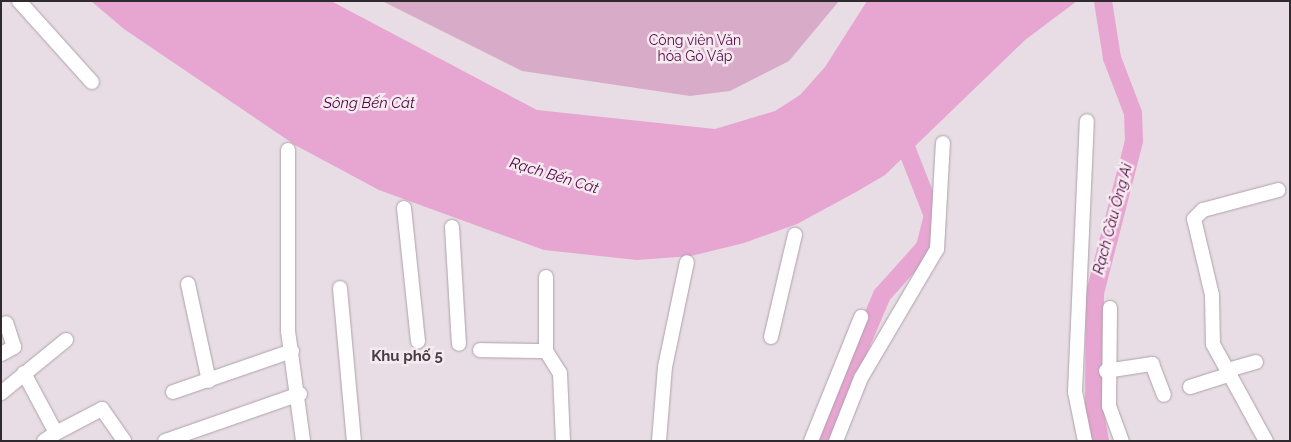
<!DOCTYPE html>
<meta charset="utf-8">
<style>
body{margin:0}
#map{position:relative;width:1291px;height:442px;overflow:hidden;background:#e8dde4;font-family:Raleway,sans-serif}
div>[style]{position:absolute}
.green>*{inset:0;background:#d8acc9}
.water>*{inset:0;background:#e7a5d1}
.river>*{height:18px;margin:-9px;padding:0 9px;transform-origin:9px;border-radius:9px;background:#e7a5d1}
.roads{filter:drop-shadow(0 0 1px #ada2a9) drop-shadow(0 0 1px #ada2a9)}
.minor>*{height:14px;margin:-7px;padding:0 7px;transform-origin:7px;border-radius:7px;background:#fff}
span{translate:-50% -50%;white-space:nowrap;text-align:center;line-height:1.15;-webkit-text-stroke:5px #f6eaf1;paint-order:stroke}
.park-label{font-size:14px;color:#550844}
.water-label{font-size:15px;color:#510441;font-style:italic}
.neighbourhood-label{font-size:15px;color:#473e44;font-weight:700}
.frame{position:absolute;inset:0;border:2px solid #2e2a2d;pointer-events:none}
</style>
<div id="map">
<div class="green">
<i style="clip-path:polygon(382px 1px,839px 1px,789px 61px,730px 91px,690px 96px,522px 71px)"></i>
</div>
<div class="water">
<i style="clip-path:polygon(91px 1px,331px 1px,537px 110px,715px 129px,775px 111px,800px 95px,825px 67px,867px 1px,1077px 1px,1025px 40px,885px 175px,856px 192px,797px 224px,744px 243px,691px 256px,637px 260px,544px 250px,379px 190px,295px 145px,124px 29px)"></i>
</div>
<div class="river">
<i style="left:820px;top:441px;width:159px;rotate:-67deg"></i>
<i style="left:882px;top:295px;width:64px;rotate:-48.1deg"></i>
<i style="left:925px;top:247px;width:32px;rotate:-76deg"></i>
<i style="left:933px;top:216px;width:90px;rotate:-111.4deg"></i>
<i style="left:1100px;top:441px;width:36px;rotate:-100deg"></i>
<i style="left:1094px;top:406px;width:113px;rotate:-89.5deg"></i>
<i style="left:1095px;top:293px;width:157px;rotate:-75.6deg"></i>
<i style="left:1134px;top:141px;width:28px;rotate:-92deg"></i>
<i style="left:1133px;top:113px;width:59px;rotate:-110.9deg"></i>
<i style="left:1112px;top:58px;width:58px;rotate:-99deg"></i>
</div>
<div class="roads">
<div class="minor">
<i style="left:19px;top:1px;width:109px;rotate:48deg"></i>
<i style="left:288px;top:150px;width:181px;rotate:90deg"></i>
<i style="left:288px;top:331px;width:111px;rotate:82.2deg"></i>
<i style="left:404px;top:208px;width:134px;rotate:84deg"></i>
<i style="left:452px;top:227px;width:117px;rotate:86.6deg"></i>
<i style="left:546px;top:277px;width:74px;rotate:90deg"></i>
<i style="left:546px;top:351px;width:26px;rotate:58deg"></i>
<i style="left:560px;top:373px;width:68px;rotate:87.5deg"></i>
<i style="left:188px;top:284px;width:99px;rotate:77.8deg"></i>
<i style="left:340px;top:288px;width:154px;rotate:84.8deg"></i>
<i style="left:1110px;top:308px;width:98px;rotate:90.6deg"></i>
<i style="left:1109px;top:406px;width:37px;rotate:70deg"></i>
<i style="left:771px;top:337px;width:105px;rotate:-76.8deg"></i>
<i style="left:480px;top:350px;width:66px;rotate:0.9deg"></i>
<i style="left:1px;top:354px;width:15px;rotate:-28deg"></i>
<i style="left:14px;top:347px;width:25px;rotate:-108deg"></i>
<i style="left:1228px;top:370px;width:29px;rotate:-16deg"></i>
<i style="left:1106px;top:371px;width:47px;rotate:-8.7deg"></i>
<i style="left:1152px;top:364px;width:33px;rotate:69deg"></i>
<i style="left:24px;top:373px;width:68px;rotate:61.9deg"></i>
<i style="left:56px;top:433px;width:52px;rotate:-27.6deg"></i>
<i style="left:102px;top:409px;width:39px;rotate:55deg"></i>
<i style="left:1190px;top:387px;width:43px;rotate:-17.6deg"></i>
<i style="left:173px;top:392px;width:126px;rotate:-19deg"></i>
<i style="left:1px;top:393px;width:84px;rotate:-39.2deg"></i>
<i style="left:44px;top:441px;width:14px;rotate:-34deg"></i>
<i style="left:165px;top:441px;width:143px;rotate:-19.2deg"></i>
<i style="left:659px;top:441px;width:74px;rotate:-85.4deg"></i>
<i style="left:665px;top:367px;width:107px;rotate:-78.2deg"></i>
<i style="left:811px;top:441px;width:134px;rotate:-68deg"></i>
<i style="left:836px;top:441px;width:68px;rotate:-68.4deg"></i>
<i style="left:861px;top:378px;width:150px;rotate:-59.5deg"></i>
<i style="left:937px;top:249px;width:106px;rotate:-86.8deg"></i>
<i style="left:1085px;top:441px;width:50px;rotate:-101.5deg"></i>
<i style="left:1075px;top:392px;width:271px;rotate:-87.5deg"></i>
<i style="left:1266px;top:441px;width:111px;rotate:-118.7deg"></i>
<i style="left:1213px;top:344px;width:49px;rotate:-91.2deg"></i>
<i style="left:1212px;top:295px;width:78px;rotate:-103.3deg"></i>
<i style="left:1194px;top:219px;width:13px;rotate:-45deg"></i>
<i style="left:1203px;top:210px;width:78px;rotate:-14.9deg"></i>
</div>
</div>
<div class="park-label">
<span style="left:695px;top:48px">Công viên Văn<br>hóa Gò Vấp</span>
</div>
<div class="water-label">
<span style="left:369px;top:104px">Sông Bến Cát</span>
<span style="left:554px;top:176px;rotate:17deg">Rạch Bến Cát</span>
<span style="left:1113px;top:219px;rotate:-75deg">Rạch Cầu Ông Ai</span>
</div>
<div class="neighbourhood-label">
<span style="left:407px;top:357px">Khu phố 5</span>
</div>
<div class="frame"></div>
</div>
